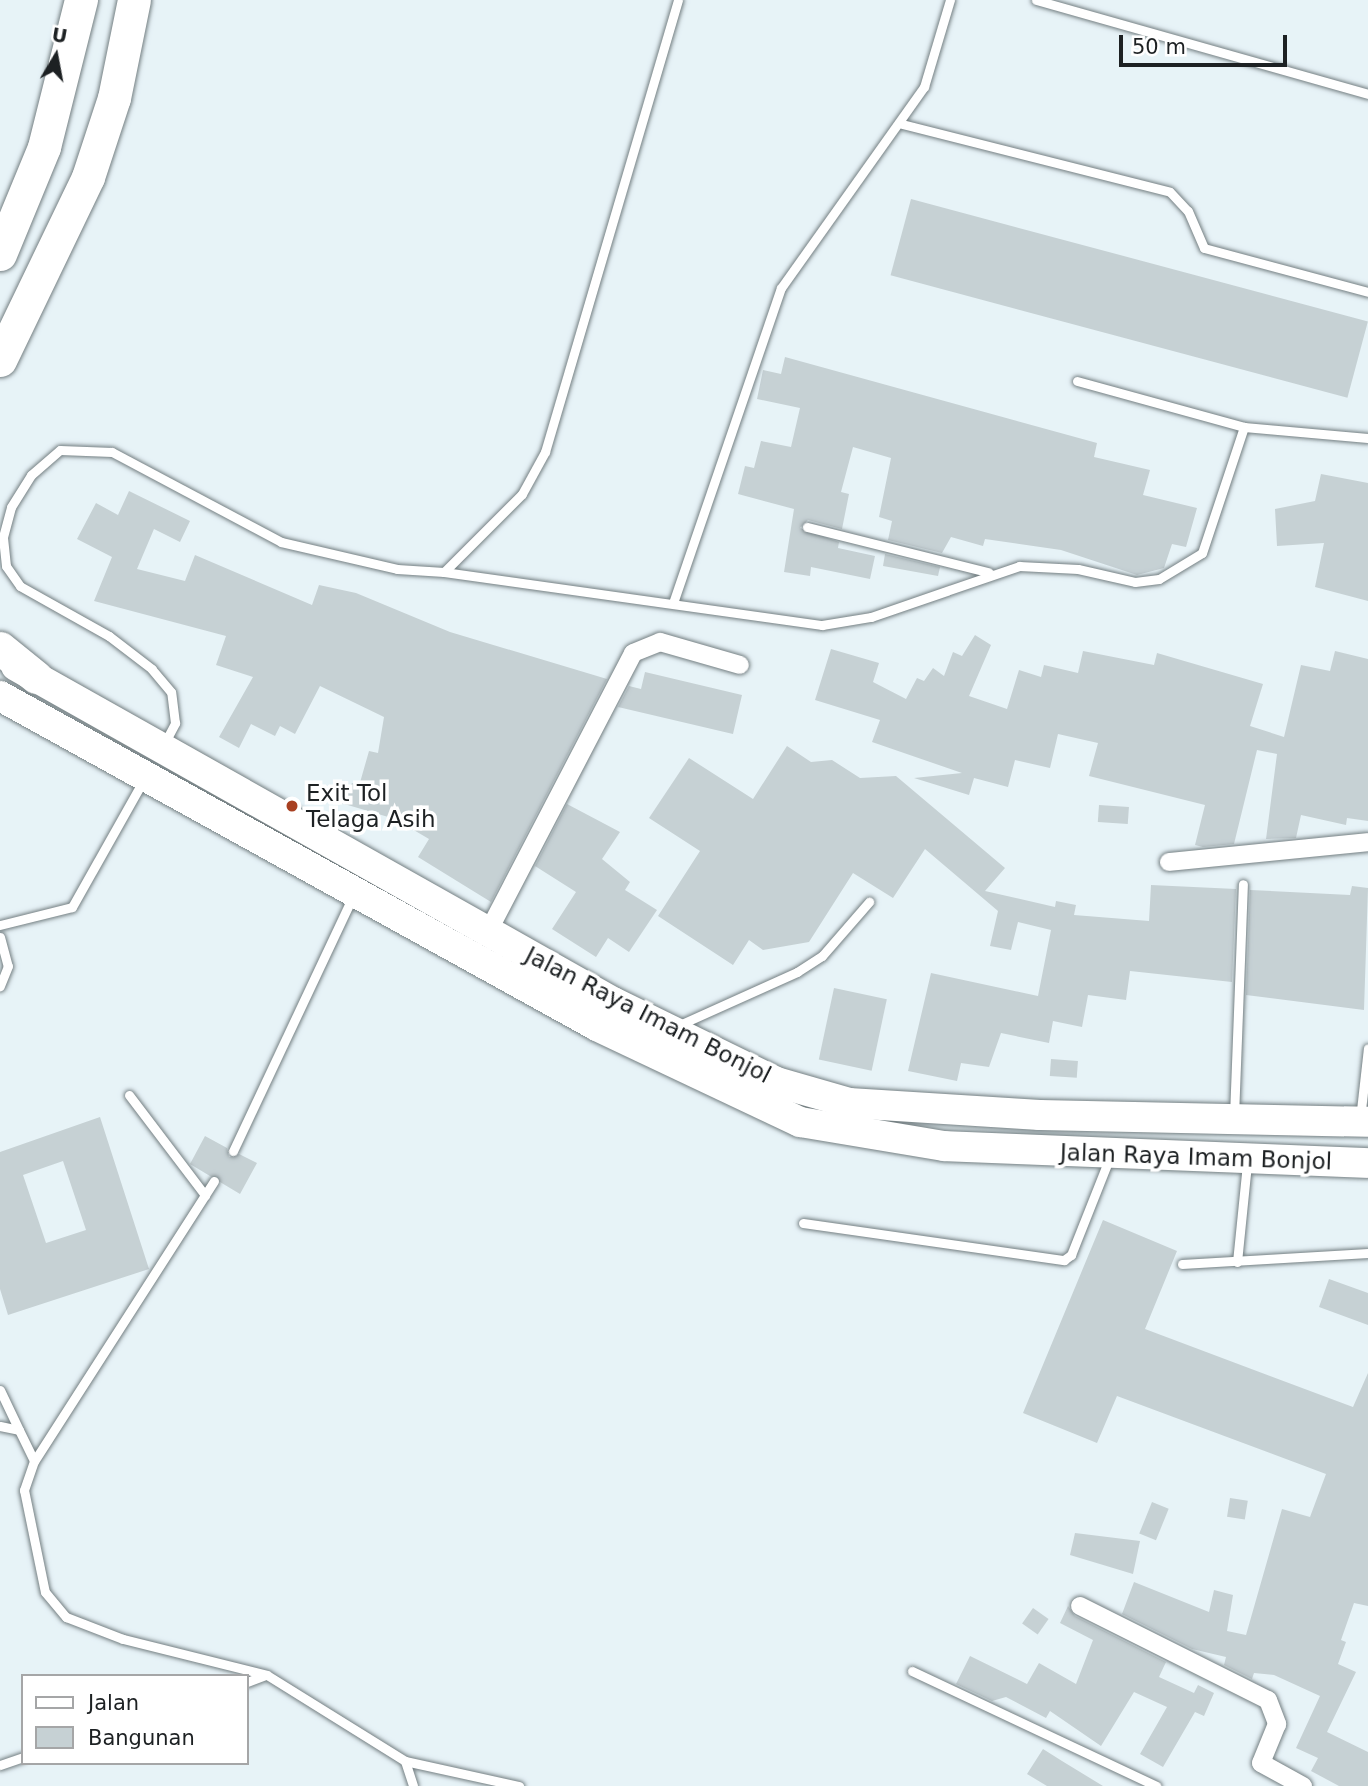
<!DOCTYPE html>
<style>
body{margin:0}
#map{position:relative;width:1368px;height:1786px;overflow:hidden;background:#e7f3f7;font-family:"DejaVu Sans",sans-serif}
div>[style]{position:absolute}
.building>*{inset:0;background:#c6d1d4;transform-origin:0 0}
.roads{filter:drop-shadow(0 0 2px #747f82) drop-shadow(0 0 2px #747f82)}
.service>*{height:9px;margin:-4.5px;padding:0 4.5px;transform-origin:4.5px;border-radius:4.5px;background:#fff}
.minor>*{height:18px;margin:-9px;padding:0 9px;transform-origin:9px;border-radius:9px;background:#fff}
.trunk>*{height:30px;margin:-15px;padding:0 15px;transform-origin:15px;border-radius:15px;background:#fff}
.motorway>*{height:33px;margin:-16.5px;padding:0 16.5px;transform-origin:16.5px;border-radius:16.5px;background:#fff}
.dots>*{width:19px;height:19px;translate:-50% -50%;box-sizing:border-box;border:4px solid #fff;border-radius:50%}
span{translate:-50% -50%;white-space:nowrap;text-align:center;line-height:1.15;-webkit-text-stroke:7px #fff;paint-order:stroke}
.poi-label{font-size:23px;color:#1d2123}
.left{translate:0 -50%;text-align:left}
.street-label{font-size:23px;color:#1d2123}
.legend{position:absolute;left:21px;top:1674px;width:228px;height:91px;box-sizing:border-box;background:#fff;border:2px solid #a5a6a7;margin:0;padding:9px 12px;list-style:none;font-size:21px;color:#1d2123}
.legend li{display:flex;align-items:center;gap:14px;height:35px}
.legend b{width:35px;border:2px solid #a5a6a7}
.north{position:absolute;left:21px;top:21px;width:70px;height:70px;-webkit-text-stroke:5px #fff;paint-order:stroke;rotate:10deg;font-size:19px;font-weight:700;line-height:28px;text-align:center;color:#1d2123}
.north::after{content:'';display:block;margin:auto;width:24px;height:32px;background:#1d2123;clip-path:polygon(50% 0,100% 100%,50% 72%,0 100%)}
.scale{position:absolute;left:1119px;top:35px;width:168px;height:32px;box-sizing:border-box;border:4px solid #1d2123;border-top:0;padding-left:9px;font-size:21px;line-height:24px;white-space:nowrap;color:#1d2123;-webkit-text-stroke:5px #fff;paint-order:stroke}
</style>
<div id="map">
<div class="building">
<i style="left:911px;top:199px;width:473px;height:79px;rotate:15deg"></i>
<i style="clip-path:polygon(785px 357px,1097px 443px,1094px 457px,1150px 470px,1143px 495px,1197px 508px,1186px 547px,1172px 544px,1164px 568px,1137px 575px,1061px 550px,985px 539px,983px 546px,951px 537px,942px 553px,888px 540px,892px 521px,879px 517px,891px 458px,853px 447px,841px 492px,849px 494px,842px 529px,808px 520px,800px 528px,839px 542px,838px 548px,875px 556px,870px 579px,811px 567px,810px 576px,784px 572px,794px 509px,738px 494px,745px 466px,754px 468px,761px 441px,791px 447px,800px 408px,757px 399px,763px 370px,781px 374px)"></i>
<i style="clip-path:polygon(1321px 474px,1368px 483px,1368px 601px,1315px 587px,1324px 543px,1277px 546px,1275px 509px,1315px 501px)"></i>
<i style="clip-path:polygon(129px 491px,190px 521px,180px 542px,154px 529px,137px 569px,185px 581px,195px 555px,312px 605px,319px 585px,356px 593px,450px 632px,607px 679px,491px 902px,418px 857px,429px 839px,395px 819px,341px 803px,352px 783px,359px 786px,369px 751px,378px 753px,384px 717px,320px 686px,295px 734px,280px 726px,275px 736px,251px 724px,239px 748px,219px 737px,253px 677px,216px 665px,226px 636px,94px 601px,112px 557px,77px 539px,96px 503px,118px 515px)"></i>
<i style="clip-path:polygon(885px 554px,940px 567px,938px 576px,883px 566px)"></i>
<i style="clip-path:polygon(975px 635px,991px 645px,969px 696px,1007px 709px,1019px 670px,1041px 677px,1044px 665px,1078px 673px,1083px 651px,1154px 665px,1157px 653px,1263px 684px,1250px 726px,1284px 737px,1301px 665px,1330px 671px,1335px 651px,1368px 659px,1368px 821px,1347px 818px,1346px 825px,1301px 815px,1296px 838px,1266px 839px,1277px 754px,1257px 750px,1234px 844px,1203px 847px,1195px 845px,1205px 805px,1089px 776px,1098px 743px,1058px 734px,1050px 768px,1015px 760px,1008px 787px,974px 778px,969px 795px,914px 778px,962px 773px,872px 742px,880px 720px,815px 700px,831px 649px,879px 663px,873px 682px,906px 699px,917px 678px,924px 681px,933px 668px,944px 676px,953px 652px,962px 656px)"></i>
<i style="clip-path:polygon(645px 672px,742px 695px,733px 734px,618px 707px,629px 686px,641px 689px)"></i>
<i style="clip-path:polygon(787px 746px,811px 762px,832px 760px,860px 778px,896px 776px,1005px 868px,985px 891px,1055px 907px,1056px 901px,1076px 905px,1074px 915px,1149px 921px,1151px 885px,1236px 889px,1232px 982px,1130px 971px,1126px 1000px,1088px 995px,1082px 1027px,1053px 1021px,1049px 1043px,1001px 1033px,989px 1067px,961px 1063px,957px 1081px,908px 1071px,931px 973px,1038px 996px,1051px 930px,1018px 922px,1011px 950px,990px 946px,998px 911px,925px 849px,893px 898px,853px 873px,809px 942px,763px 950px,749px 940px,733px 965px,658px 916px,700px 851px,649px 818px,689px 758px,753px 799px)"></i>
<i style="clip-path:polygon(567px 804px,620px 832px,602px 859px,630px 882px,625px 890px,657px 910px,629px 952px,608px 938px,596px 957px,552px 929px,576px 892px,535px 866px)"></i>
<i style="left:1099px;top:805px;width:30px;height:17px;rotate:4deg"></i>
<i style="clip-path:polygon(1352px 886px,1368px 888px,1364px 1010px,1246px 995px,1250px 890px,1350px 895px)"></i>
<i style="left:834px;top:988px;width:54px;height:73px;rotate:12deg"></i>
<i style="left:1051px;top:1059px;width:27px;height:17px;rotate:4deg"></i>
<i style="clip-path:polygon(evenodd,100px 1117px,149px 1269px,8px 1315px,0 1289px,0 1152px,100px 1117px,63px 1161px,86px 1230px,46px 1243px,23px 1175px,63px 1161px)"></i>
<i style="clip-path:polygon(205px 1136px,227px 1148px,229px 1157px,239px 1154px,257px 1163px,240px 1194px,190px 1164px)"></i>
<i style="clip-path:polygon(1103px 1220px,1177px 1251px,1145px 1329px,1353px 1407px,1368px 1373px,1368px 1606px,1354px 1603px,1341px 1640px,1346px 1642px,1338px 1664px,1356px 1672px,1327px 1732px,1368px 1752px,1368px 1786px,1339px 1786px,1311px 1771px,1318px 1758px,1296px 1748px,1320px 1696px,1274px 1675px,1254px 1673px,1252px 1679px,1224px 1665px,1226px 1657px,1192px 1649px,1122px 1614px,1134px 1582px,1209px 1612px,1214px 1590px,1233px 1595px,1227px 1631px,1246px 1635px,1282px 1509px,1310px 1517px,1326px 1474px,1117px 1396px,1097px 1443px,1023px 1413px)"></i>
<i style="clip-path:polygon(1329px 1279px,1368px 1293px,1368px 1325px,1319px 1307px)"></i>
<i style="left:1230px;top:1498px;width:18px;height:19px;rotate:9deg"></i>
<i style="left:1152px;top:1502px;width:18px;height:34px;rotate:22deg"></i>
<i style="clip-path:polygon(1075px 1533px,1140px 1541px,1133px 1574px,1070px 1555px)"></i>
<i style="clip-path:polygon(1068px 1606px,1075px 1616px,1166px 1662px,1159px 1677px,1194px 1693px,1198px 1685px,1214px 1693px,1204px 1716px,1195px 1712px,1163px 1767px,1140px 1754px,1167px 1707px,1134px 1692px,1101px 1746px,1050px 1711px,1046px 1718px,1006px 1697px,992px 1701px,956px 1684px,970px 1656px,1027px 1684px,1039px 1663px,1076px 1684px,1093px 1640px,1060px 1623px)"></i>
<i style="left:1033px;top:1608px;width:19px;height:19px;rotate:35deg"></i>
<i style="clip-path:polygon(1043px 1749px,1062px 1761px,1103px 1786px,1047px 1786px,1027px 1774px)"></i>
</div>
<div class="roads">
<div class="service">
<i style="left:1036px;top:0;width:345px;rotate:15.8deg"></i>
<i style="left:902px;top:124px;width:276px;rotate:14.2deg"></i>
<i style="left:1170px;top:192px;width:26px;rotate:47deg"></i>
<i style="left:1188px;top:211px;width:40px;rotate:66.6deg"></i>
<i style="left:1204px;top:248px;width:170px;rotate:15deg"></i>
<i style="left:1077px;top:381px;width:173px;rotate:15.4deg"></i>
<i style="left:1244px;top:427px;width:124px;rotate:5.1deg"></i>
<i style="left:807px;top:527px;width:187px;rotate:14deg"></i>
<i style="left:444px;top:572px;width:382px;rotate:8deg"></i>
<i style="left:822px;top:625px;width:50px;rotate:-9.3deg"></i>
<i style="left:871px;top:617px;width:157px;rotate:-19deg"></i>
<i style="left:1019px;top:566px;width:59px;rotate:2.9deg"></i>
<i style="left:1078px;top:569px;width:58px;rotate:12.8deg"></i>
<i style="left:1135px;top:582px;width:24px;rotate:-7deg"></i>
<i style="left:1159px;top:579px;width:50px;rotate:-31.2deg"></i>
<i style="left:1202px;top:553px;width:133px;rotate:-71.6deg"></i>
<i style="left:673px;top:603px;width:333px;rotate:-71.1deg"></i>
<i style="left:781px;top:288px;width:247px;rotate:-54.6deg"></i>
<i style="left:924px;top:87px;width:91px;rotate:-73.4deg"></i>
<i style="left:164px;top:744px;width:24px;rotate:-62deg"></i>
<i style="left:175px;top:723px;width:31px;rotate:-97deg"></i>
<i style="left:171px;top:692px;width:30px;rotate:-130deg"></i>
<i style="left:152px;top:669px;width:54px;rotate:-142.5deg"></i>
<i style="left:109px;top:636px;width:102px;rotate:-150.7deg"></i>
<i style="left:20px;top:586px;width:24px;rotate:-125deg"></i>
<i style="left:6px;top:566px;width:29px;rotate:-96deg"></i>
<i style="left:3px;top:537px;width:31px;rotate:-75deg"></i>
<i style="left:11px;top:507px;width:38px;rotate:-58deg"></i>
<i style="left:31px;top:475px;width:38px;rotate:-41deg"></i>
<i style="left:60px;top:450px;width:52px;rotate:2.2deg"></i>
<i style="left:112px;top:452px;width:191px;rotate:28deg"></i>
<i style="left:281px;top:542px;width:119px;rotate:13.1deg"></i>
<i style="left:397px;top:569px;width:47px;rotate:3.7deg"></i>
<i style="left:444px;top:572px;width:110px;rotate:-45deg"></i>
<i style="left:522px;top:494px;width:48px;rotate:-61.3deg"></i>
<i style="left:545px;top:452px;width:471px;rotate:-73.6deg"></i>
<i style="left:0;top:925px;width:74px;rotate:-14deg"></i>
<i style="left:72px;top:907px;width:147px;rotate:-60.6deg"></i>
<i style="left:0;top:937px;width:30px;rotate:75deg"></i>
<i style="left:8px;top:966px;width:22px;rotate:112deg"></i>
<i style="left:677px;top:1026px;width:132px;rotate:-24.2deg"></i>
<i style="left:797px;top:972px;width:30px;rotate:-33deg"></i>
<i style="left:822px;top:956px;width:72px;rotate:-49deg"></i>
<i style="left:129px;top:1095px;width:126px;rotate:52.8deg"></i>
<i style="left:1234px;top:1116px;width:232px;rotate:-87.8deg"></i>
<i style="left:1360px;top:1119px;width:71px;rotate:-83.6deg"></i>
<i style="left:233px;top:1151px;width:282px;rotate:-64.8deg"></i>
<i style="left:214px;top:1181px;width:333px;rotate:122.7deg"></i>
<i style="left:34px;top:1461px;width:31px;rotate:109deg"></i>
<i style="left:24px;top:1490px;width:104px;rotate:78.4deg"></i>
<i style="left:45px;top:1592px;width:33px;rotate:50deg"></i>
<i style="left:66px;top:1617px;width:61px;rotate:21.1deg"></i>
<i style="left:123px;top:1639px;width:148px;rotate:14deg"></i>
<i style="left:267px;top:1675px;width:163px;rotate:31.9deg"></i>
<i style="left:405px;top:1761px;width:117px;rotate:12.4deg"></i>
<i style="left:803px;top:1223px;width:264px;rotate:8.1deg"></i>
<i style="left:1064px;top:1260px;width:9px;rotate:-36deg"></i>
<i style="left:1071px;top:1255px;width:103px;rotate:-68.4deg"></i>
<i style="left:1237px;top:1262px;width:99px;rotate:-84.2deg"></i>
<i style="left:1182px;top:1264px;width:186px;rotate:-3.4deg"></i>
<i style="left:0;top:1390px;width:44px;rotate:64.6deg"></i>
<i style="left:0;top:1426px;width:19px;rotate:12deg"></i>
<i style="left:19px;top:1430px;width:34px;rotate:64deg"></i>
<i style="left:912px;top:1671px;width:270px;rotate:25.2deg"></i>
<i style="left:247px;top:1682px;width:19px;rotate:-21deg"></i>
<i style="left:405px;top:1761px;width:26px;rotate:72deg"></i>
<i style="left:0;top:1765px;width:24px;rotate:-19deg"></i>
</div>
<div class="minor">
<i style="left:1169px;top:862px;width:200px;rotate:-5.7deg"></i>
<i style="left:489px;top:930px;width:312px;rotate:-62.5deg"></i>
<i style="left:633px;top:653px;width:29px;rotate:-22deg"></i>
<i style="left:660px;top:642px;width:83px;rotate:16deg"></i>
<i style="left:1080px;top:1606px;width:210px;rotate:26.6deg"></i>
<i style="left:1268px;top:1700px;width:26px;rotate:69deg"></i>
<i style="left:1277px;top:1724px;width:42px;rotate:112.3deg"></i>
<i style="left:1261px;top:1763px;width:48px;rotate:28.7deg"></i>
</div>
<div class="trunk">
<i style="left:16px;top:666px;width:685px;rotate:29.37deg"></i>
<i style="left:613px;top:1002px;width:182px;rotate:26.1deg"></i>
<i style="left:776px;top:1082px;width:76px;rotate:16deg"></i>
<i style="left:849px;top:1103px;width:191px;rotate:3.6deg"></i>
<i style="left:1040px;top:1115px;width:328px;rotate:1.2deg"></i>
<i style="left:0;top:696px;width:682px;rotate:28.93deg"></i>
<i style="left:597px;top:1026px;width:225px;rotate:25.3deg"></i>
<i style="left:800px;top:1122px;width:146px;rotate:9.5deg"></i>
<i style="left:944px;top:1146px;width:424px;rotate:2.3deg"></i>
</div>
<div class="motorway">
<i style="left:0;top:254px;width:116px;rotate:-67.6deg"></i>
<i style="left:44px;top:147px;width:152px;rotate:-75.9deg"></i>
<i style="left:0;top:360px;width:203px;rotate:-64.3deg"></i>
<i style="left:88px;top:177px;width:83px;rotate:-71.8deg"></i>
<i style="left:114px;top:98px;width:100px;rotate:-78.5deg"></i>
<i style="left:0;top:648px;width:46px;rotate:38.9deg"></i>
</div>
</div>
<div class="dots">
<i style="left:292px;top:806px;background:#a84021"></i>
</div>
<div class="poi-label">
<span class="left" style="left:306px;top:806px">Exit Tol<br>Telaga Asih</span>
</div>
<div class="street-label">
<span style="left:648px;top:1015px;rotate:27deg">Jalan Raya Imam Bonjol</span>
<span style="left:1196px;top:1157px;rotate:2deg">Jalan Raya Imam Bonjol</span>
</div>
<ul class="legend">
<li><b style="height:9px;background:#fff"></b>Jalan</li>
<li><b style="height:19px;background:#c6d1d4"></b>Bangunan</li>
</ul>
<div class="north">U</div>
<div class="scale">50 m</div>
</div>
